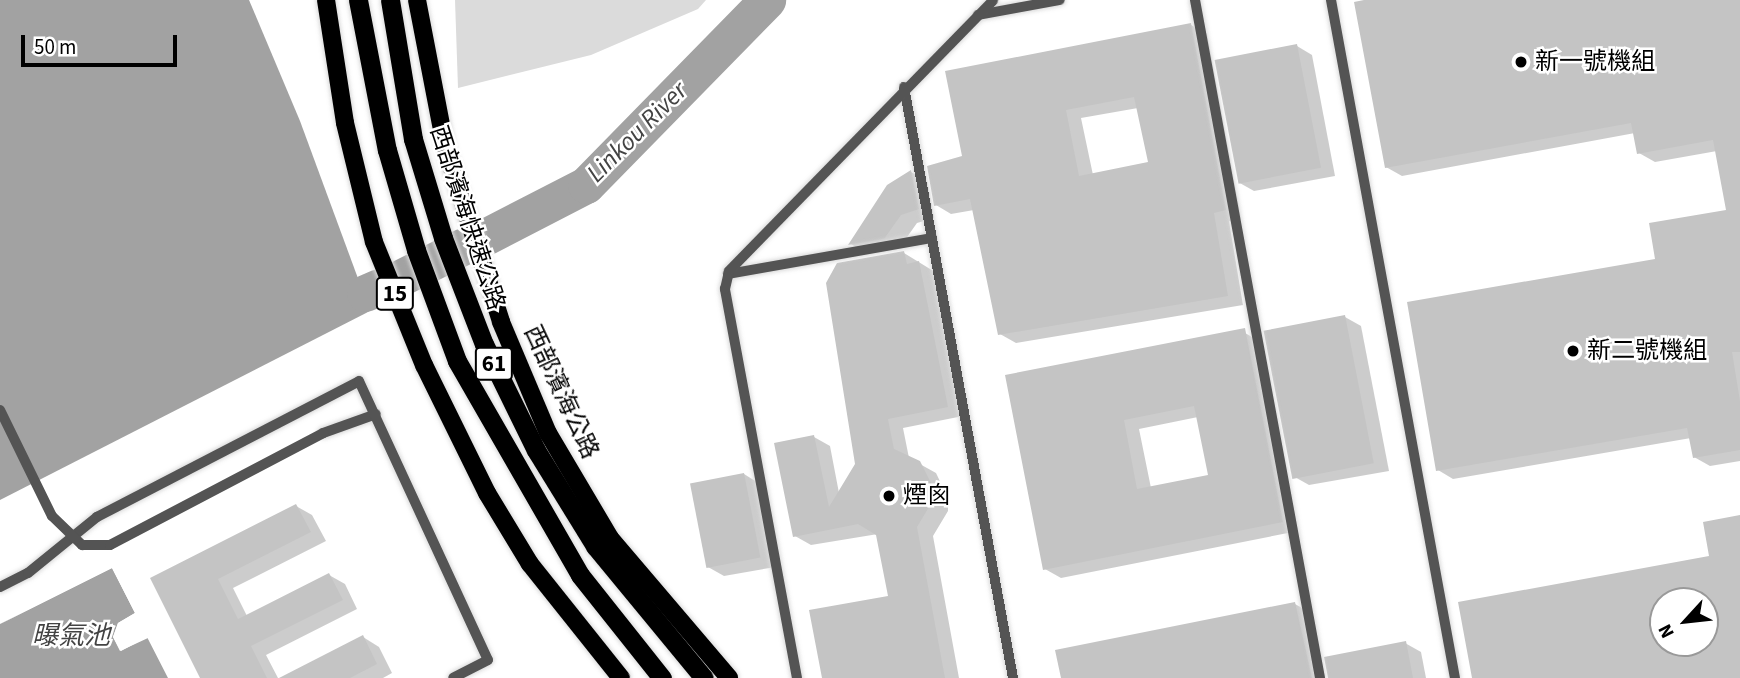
<!DOCTYPE html>
<meta charset="utf-8">
<style>
body{margin:0}
#map{position:relative;width:1740px;height:678px;overflow:hidden;background:#fff;font-family:"Source Sans 3","Noto Sans TC",sans-serif}
div>[style]{position:absolute}
.green>*{inset:0;background:#dbdbdb}
.water>*{inset:0;background:#a2a2a2}
.pier>*{inset:0;background:#fff;transform-origin:0 0}
.shadow>*{inset:0;background:#0003}
.river>*{height:37px;margin:-18.5px;padding:0 18.5px;transform-origin:18.5px;border-radius:18.5px;background:#a2a2a2}
.building>*{inset:0;background:#c4c4c4;transform-origin:0 0}
.roads{filter:drop-shadow(0 0 2px #dbdbdb) drop-shadow(0 0 2px #dbdbdb)}
.service>*{height:10px;margin:-5px;padding:0 5px;transform-origin:5px;border-radius:5px;background:#545454}
.primary>*{height:18px;margin:-9px;padding:0 9px;transform-origin:9px;border-radius:9px;background:#000}
.trunk>*{height:19px;margin:-9.5px;padding:0 9.5px;transform-origin:9.5px;border-radius:9.5px;background:#000}
.service-bridge>*{height:10px;margin:-5px;padding:0 5px;transform-origin:5px;border-radius:5px;background:#545454}
.dots>*{width:19px;height:19px;translate:-50% -50%;box-sizing:border-box;border:4px solid #fff;border-radius:50%}
span{translate:-50% -50%;white-space:nowrap;text-align:center;line-height:1.15;-webkit-text-stroke:5px #fff;paint-order:stroke}
.shield-label span{padding:2px 5px;background:#fff;border:2px solid;border-radius:5px;-webkit-text-stroke-width:0}
.shield-label{font-size:23px;color:#000;font-weight:700}
.poi-label{font-size:24px;color:#000}
.left{translate:0 -50%;text-align:left}
.street-label{font-size:24px;color:#000}
.water-label{font-size:26px;color:#434343;font-style:italic}
.north{position:absolute;left:1649px;top:587px;width:70px;height:70px;box-sizing:border-box;background:#fff;border:2px solid #999;border-radius:50%;rotate:243deg;font-size:19px;font-weight:700;line-height:28px;text-align:center;color:#000}
.north::after{content:'';display:block;margin:auto;width:24px;height:32px;background:#000;clip-path:polygon(50% 0,100% 100%,50% 72%,0 100%)}
.scale{position:absolute;left:21px;top:35px;width:156px;height:32px;box-sizing:border-box;border:4px solid #000;border-top:0;padding-left:9px;font-size:21px;line-height:24px;white-space:nowrap;color:#000;-webkit-text-stroke:5px #fff;paint-order:stroke}
</style>
<div id="map">
<div class="green">
<i style="clip-path:polygon(455px 0,706px 0,698px 9px,591px 55px,458px 88px)"></i>
</div>
<div class="water">
<i style="clip-path:polygon(0 0,249px 0,300px 121px,370px 311px,0 500px)"></i>
<i style="clip-path:polygon(112px 568px,135px 613px,118px 623px,113px 637px,121px 651px,147px 637px,168px 678px,0 678px,0 624px)"></i>
</div>
<div class="pier">
<i style="left:370px;top:311px;width:4px;height:415px;rotate:56deg"></i>
<i style="clip-path:polygon(113px 564px,138px 613px,120px 625px,116px 637px,122px 647px,149px 634px,172px 678px,148px 638px,120px 651px,113px 637px,118px 623px,135px 613px,112px 568px,0 624px)"></i>
</div>
<div class="shadow">
<i style="clip-path:polygon(1374px 0,1740px 0,1740px 461px,1710px 466px,1694px 457px,1691px 438px,1453px 479px,1438px 470px,1657px 261px,1728px 212px,1717px 151px,1655px 162px,1639px 153px,1635px 133px,1402px 176px,1386px 167px)"></i>
<i style="clip-path:polygon(evenodd,1191px 25px,1207px 34px,1241px 219px,1229px 221px,1243px 305px,1016px 343px,1000px 334px,974px 210px,951px 214px,936px 205px,964px 158px,1191px 25px,1138px 108px,1150px 163px,1093px 175px,1081px 118px,1138px 108px)"></i>
<i style="clip-path:polygon(1297px 46px,1312px 55px,1335px 176px,1254px 191px,1238px 182px)"></i>
<i style="clip-path:polygon(911px 172px,927px 181px,934px 218px,917px 223px,900px 247px,866px 253px,851px 244px)"></i>
<i style="clip-path:polygon(904px 253px,935px 272px,963px 416px,903px 428px,909px 458px,936px 473px,948px 498px,948px 511px,933px 536px,959px 678px,824px 678px,890px 597px,878px 534px,811px 545px,795px 536px,814px 437px,830px 446px,839px 493px,857px 464px)"></i>
<i style="clip-path:polygon(1345px 317px,1361px 326px,1389px 471px,1309px 485px,1293px 476px)"></i>
<i style="clip-path:polygon(evenodd,1245px 333px,1261px 342px,1298px 531px,1061px 578px,1045px 569px,1007px 377px,1245px 333px,1198px 417px,1211px 476px,1151px 488px,1139px 429px,1198px 417px)"></i>
<i style="clip-path:polygon(744px 474px,760px 484px,775px 567px,724px 576px,708px 567px)"></i>
<i style="clip-path:polygon(296px 506px,312px 515px,326px 541px,233px 588px,247px 616px,329px 575px,345px 584px,357px 609px,266px 655px,278px 678px,202px 678px,152px 579px)"></i>
<i style="clip-path:polygon(1295px 604px,1311px 613px,1325px 678px,1062px 678px)"></i>
<i style="clip-path:polygon(363px 637px,379px 647px,392px 673px,383px 678px,283px 678px)"></i>
<i style="clip-path:polygon(1405px 643px,1421px 652px,1426px 678px,1329px 678px)"></i>
</div>
<div class="river">
<i style="left:487px;top:236px;width:111px;rotate:-27.3deg"></i>
<i style="left:586px;top:185px;width:259px;rotate:-45.6deg"></i>
<i style="left:402px;top:277px;width:69px;rotate:-26.6deg"></i>
<i style="left:365px;top:293px;width:15px;rotate:-23deg"></i>
</div>
<div class="building">
<i style="clip-path:polygon(1364px 0,1740px 0,1740px 352px,1732px 352px,1740px 401px,1740px 450px,1693px 458px,1687px 428px,1436px 471px,1407px 302px,1655px 259px,1649px 223px,1726px 210px,1713px 140px,1637px 154px,1631px 123px,1385px 168px,1354px 2px)"></i>
<i style="clip-path:polygon(evenodd,1191px 23px,1226px 210px,1214px 213px,1228px 296px,998px 335px,970px 199px,934px 206px,927px 166px,962px 156px,945px 71px,1191px 23px,1134px 97px,1148px 162px,1079px 176px,1066px 110px,1134px 97px)"></i>
<i style="left:1297px;top:44px;width:126px;height:84px;rotate:79deg"></i>
<i style="clip-path:polygon(911px 170px,919px 209px,901px 215px,884px 239px,848px 245px,887px 185px)"></i>
<i style="clip-path:polygon(904px 251px,907px 264px,919px 261px,948px 407px,888px 419px,894px 449px,920px 461px,933px 487px,932px 502px,917px 527px,945px 678px,822px 678px,809px 610px,888px 596px,876px 535px,858px 524px,793px 537px,774px 443px,814px 435px,829px 507px,855px 464px,826px 283px,837px 263px)"></i>
<i style="left:1345px;top:315px;width:151px;height:83px;rotate:79deg"></i>
<i style="clip-path:polygon(evenodd,1245px 328px,1283px 522px,1043px 570px,1005px 375px,1245px 328px,1194px 406px,1208px 475px,1137px 489px,1124px 420px,1194px 406px)"></i>
<i style="left:744px;top:473px;width:86px;height:55px;rotate:79deg"></i>
<i style="clip-path:polygon(296px 504px,311px 532px,218px 579px,238px 619px,329px 573px,343px 600px,251px 646px,267px 678px,200px 678px,150px 578px)"></i>
<i style="clip-path:polygon(evenodd,1740px 515px,1740px 678px,1472px 678px,1458px 602px,1709px 556px,1703px 522px,1740px 515px,1663px 601px,1705px 601px,1705px 643px,1663px 643px,1663px 601px)"></i>
<i style="clip-path:polygon(1295px 602px,1312px 678px,1061px 678px,1055px 650px)"></i>
<i style="clip-path:polygon(363px 635px,377px 664px,350px 678px,279px 678px)"></i>
<i style="clip-path:polygon(1406px 641px,1413px 678px,1328px 678px,1324px 657px)"></i>
</div>
<div class="roads">
<div class="service">
<i style="left:1195px;top:0;width:689px;rotate:79.55deg"></i>
<i style="left:1331px;top:0;width:689px;rotate:79.64deg"></i>
<i style="left:978px;top:15px;width:83px;rotate:-10.4deg"></i>
<i style="left:904px;top:87px;width:601px;rotate:79.55deg"></i>
<i style="left:728px;top:274px;width:207px;rotate:-10deg"></i>
<i style="left:323px;top:433px;width:56px;rotate:-19.7deg"></i>
<i style="left:0;top:587px;width:31px;rotate:-27deg"></i>
<i style="left:28px;top:573px;width:89px;rotate:-39.1deg"></i>
<i style="left:97px;top:517px;width:295px;rotate:-27.4deg"></i>
<i style="left:359px;top:381px;width:307px;rotate:65.2deg"></i>
<i style="left:488px;top:660px;width:39px;rotate:153deg"></i>
<i style="left:797px;top:678px;width:396px;rotate:-100.5deg"></i>
<i style="left:725px;top:289px;width:18px;rotate:-77deg"></i>
<i style="left:729px;top:271px;width:378px;rotate:-45.7deg"></i>
</div>
<div class="primary">
<i style="left:326px;top:0;width:124px;rotate:81.2deg"></i>
<i style="left:345px;top:123px;width:122px;rotate:76.3deg"></i>
<i style="left:374px;top:242px;width:133px;rotate:67.9deg"></i>
<i style="left:424px;top:365px;width:143px;rotate:63.8deg"></i>
<i style="left:487px;top:493px;width:83px;rotate:58.8deg"></i>
<i style="left:530px;top:564px;width:146px;rotate:51.4deg"></i>
<i style="left:417px;top:0;width:149px;rotate:79.1deg"></i>
<i style="left:445px;top:146px;width:185px;rotate:72.3deg"></i>
<i style="left:501px;top:322px;width:121px;rotate:67.1deg"></i>
<i style="left:548px;top:433px;width:122px;rotate:59.4deg"></i>
<i style="left:610px;top:538px;width:184px;rotate:49.6deg"></i>
</div>
<div class="trunk">
<i style="left:358px;top:0;width:153px;rotate:79.1deg"></i>
<i style="left:387px;top:150px;width:104px;rotate:73.8deg"></i>
<i style="left:416px;top:250px;width:118px;rotate:69.7deg"></i>
<i style="left:457px;top:361px;width:247px;rotate:60.1deg"></i>
<i style="left:580px;top:575px;width:132px;rotate:51.5deg"></i>
<i style="left:390px;top:0;width:141px;rotate:80.6deg"></i>
<i style="left:413px;top:139px;width:103px;rotate:73.1deg"></i>
<i style="left:443px;top:238px;width:114px;rotate:68.9deg"></i>
<i style="left:484px;top:344px;width:118px;rotate:63.9deg"></i>
<i style="left:536px;top:450px;width:113px;rotate:58.4deg"></i>
<i style="left:595px;top:546px;width:171px;rotate:50.5deg"></i>
</div>
</div>
<div class="service-bridge">
<i style="left:0;top:410px;width:118px;rotate:63.9deg"></i>
<i style="left:52px;top:516px;width:42px;rotate:44deg"></i>
<i style="left:82px;top:545px;width:28px"></i>
<i style="left:110px;top:545px;width:241px;rotate:-27.7deg"></i>
</div>
<div class="dots">
<i style="left:1521px;top:62px;background:#000"></i>
<i style="left:1573px;top:351px;background:#000"></i>
<i style="left:889px;top:496px;background:#000"></i>
</div>
<div class="shield-label">
<span style="left:395px;top:294px">15</span>
<span style="left:494px;top:364px">61</span>
</div>
<div class="poi-label">
<span class="left" style="left:1535px;top:62px">新一號機組</span>
<span class="left" style="left:1587px;top:351px">新二號機組</span>
<span class="left" style="left:903px;top:496px">煙囪</span>
</div>
<div class="street-label">
<span style="left:467px;top:218px;rotate:72deg">西部濱海快速公路</span>
<span style="left:561px;top:392px;rotate:65deg">西部濱海公路</span>
</div>
<div class="water-label">
<span style="left:637px;top:132px;rotate:-45deg">Linkou River</span>
<span style="left:71px;top:636px">曝氣池</span>
</div>
<div class="north">N</div>
<div class="scale">50 m</div>
</div>
